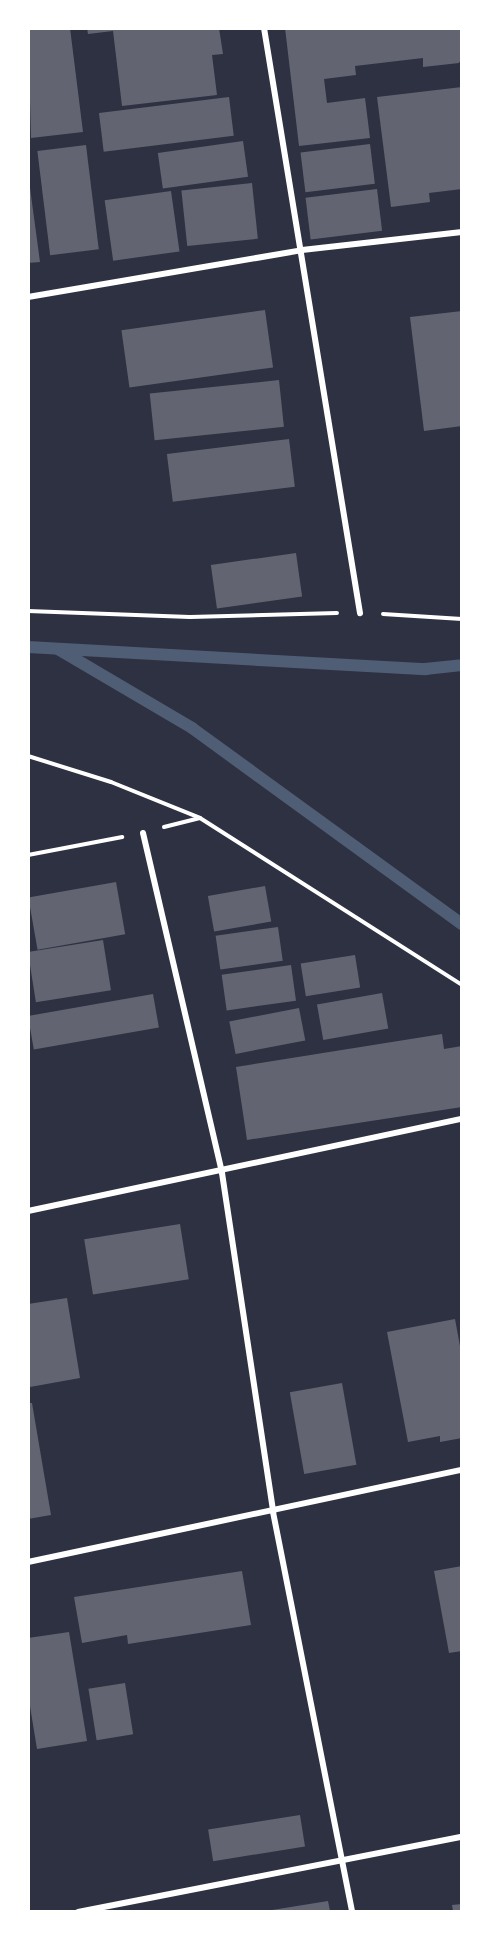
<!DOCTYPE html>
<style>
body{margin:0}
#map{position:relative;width:490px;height:1940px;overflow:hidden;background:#2d3142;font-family:Jost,sans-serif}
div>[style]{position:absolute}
.stream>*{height:12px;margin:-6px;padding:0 6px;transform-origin:6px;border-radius:6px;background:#4f5d75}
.building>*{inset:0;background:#626471;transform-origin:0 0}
.path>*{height:4px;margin:-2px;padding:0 2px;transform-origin:2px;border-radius:2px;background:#fff}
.minor>*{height:6px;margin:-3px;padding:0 3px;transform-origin:3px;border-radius:3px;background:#fff}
span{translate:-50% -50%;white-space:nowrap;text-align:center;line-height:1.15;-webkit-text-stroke:5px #fff;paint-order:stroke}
.frame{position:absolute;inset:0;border:30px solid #fff;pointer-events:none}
</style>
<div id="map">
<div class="stream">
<i style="left:28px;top:647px;width:398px;rotate:3.2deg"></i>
<i style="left:425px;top:669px;width:37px;rotate:-6deg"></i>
<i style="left:58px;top:649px;width:156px;rotate:30.5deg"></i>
<i style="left:192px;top:728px;width:334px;rotate:36deg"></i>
</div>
<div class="building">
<i style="clip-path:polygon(28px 28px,70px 28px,83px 132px,31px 138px)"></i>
<i style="clip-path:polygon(87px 28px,219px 28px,223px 54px,212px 55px,217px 95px,122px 106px,113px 31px,88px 34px)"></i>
<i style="clip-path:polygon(285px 28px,462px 28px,462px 57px,459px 63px,423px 67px,423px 58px,355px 66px,356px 75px,324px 79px,327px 103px,365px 98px,370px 138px,299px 146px)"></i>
<i style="clip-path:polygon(462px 87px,462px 189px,429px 193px,430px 202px,391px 207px,377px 97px)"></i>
<i style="left:229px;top:97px;width:39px;height:131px;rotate:83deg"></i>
<i style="left:243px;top:141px;width:36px;height:86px;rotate:82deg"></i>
<i style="left:370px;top:144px;width:40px;height:70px;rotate:83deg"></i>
<i style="left:86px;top:145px;width:105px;height:49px;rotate:83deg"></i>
<i style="clip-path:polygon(28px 173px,40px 262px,28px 263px)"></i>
<i style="left:252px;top:183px;width:56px;height:71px;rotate:84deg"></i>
<i style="left:377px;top:189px;width:42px;height:72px;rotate:83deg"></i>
<i style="left:171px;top:191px;width:61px;height:67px;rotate:82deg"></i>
<i style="left:265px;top:310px;width:58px;height:145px;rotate:82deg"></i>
<i style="clip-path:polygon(462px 311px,462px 426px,424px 431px,410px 317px)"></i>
<i style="left:279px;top:380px;width:47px;height:130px;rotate:84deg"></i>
<i style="left:289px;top:439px;width:48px;height:123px;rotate:83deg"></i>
<i style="left:296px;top:553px;width:44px;height:86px;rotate:82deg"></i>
<i style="left:116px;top:882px;width:53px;height:89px;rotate:80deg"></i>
<i style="left:265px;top:886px;width:36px;height:58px;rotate:80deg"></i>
<i style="left:278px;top:927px;width:34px;height:63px;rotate:82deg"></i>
<i style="left:103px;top:940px;width:51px;height:76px;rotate:81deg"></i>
<i style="left:355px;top:955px;width:33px;height:55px;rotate:81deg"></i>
<i style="left:291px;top:965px;width:36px;height:70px;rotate:82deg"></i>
<i style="left:382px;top:993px;width:36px;height:66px;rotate:80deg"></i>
<i style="left:153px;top:994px;width:34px;height:127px;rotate:80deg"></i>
<i style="left:299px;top:1008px;width:33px;height:71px;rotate:79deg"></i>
<i style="clip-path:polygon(442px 1034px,444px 1049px,462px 1046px,462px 1107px,247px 1140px,236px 1067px)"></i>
<i style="left:180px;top:1224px;width:56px;height:97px;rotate:81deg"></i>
<i style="clip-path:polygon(67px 1298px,80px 1378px,30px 1387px,28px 1304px)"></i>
<i style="clip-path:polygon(455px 1319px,462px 1357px,462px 1438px,440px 1442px,440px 1436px,408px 1442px,387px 1332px)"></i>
<i style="left:342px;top:1383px;width:83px;height:53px;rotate:80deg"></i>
<i style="clip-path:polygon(28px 1403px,32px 1403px,51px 1515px,28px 1519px)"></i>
<i style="clip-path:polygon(462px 1566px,462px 1651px,449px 1653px,434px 1571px)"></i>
<i style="clip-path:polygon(242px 1571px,251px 1625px,128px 1644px,127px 1635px,82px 1643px,74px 1597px)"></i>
<i style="clip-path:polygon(69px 1632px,87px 1741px,37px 1749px,28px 1694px,28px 1638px)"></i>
<i style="left:125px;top:1683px;width:52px;height:37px;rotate:81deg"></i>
<i style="left:300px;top:1815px;width:32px;height:93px;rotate:81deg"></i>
<i style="clip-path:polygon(328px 1901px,330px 1911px,272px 1911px,272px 1910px)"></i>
<i style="clip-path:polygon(462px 1904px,462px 1911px,453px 1911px,452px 1905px)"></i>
</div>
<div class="path">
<i style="left:28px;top:611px;width:162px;rotate:2.1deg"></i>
<i style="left:190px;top:617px;width:147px;rotate:-1.6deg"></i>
<i style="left:383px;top:614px;width:79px;rotate:3.6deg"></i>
<i style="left:28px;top:756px;width:87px;rotate:17.4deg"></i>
<i style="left:111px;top:782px;width:96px;rotate:22deg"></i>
<i style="left:200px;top:818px;width:311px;rotate:32.5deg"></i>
<i style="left:164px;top:827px;width:37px;rotate:-14deg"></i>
<i style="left:28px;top:855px;width:96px;rotate:-10.8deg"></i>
</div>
<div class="minor">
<i style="left:264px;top:28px;width:593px;rotate:80.68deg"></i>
<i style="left:28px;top:297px;width:278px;rotate:-9.7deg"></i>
<i style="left:302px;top:250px;width:161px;rotate:-6.4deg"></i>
<i style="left:143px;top:833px;width:349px;rotate:76.9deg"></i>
<i style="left:222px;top:1173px;width:343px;rotate:81.4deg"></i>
<i style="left:273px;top:1512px;width:408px;rotate:78.8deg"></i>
<i style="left:28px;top:1211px;width:444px;rotate:-12deg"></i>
<i style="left:28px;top:1562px;width:444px;rotate:-12deg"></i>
<i style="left:78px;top:1912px;width:391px;rotate:-11.1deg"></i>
</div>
<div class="frame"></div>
</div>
